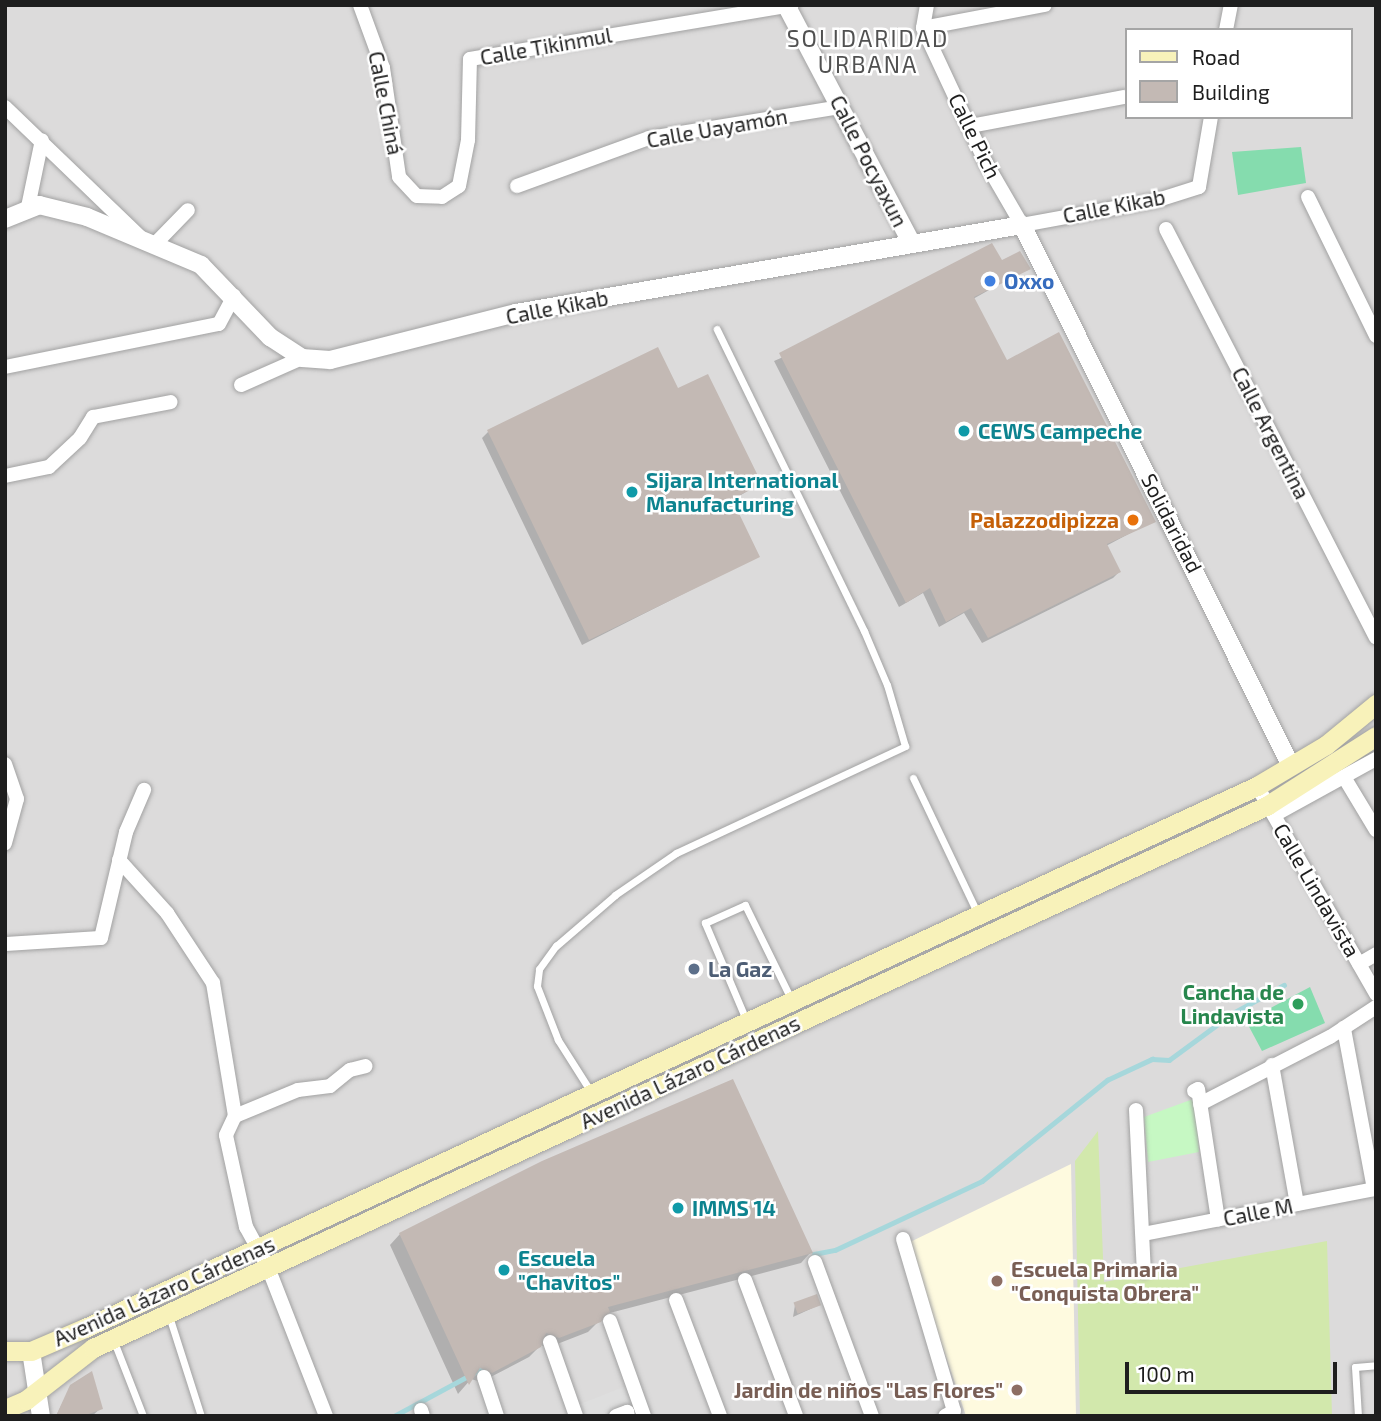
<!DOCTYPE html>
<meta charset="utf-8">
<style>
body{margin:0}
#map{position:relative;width:1381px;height:1421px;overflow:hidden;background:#efeae5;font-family:"Exo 2",sans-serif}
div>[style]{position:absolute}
.residential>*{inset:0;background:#dcdbdb}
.education>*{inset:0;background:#fefadf}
.grass>*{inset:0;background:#d2e8ac}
.park>*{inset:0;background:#c6f8c3}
.pitch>*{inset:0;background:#85dcae}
.parking>*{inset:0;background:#dedede}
.shadow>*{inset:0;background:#0003}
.stream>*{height:4.5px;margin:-2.25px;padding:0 2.25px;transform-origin:2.25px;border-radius:2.25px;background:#a6d7db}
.building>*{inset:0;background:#c3b9b4;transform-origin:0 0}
.roads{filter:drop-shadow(0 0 2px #a2a2a2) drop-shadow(0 0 2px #a2a2a2)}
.service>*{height:7px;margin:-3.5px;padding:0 3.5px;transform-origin:3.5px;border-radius:3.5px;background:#fff}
.minor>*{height:14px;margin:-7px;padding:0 7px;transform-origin:7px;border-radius:7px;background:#fff}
.tertiary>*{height:18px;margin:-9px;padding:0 9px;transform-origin:9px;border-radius:9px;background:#fff}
.secondary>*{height:19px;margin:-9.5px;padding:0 9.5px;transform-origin:9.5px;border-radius:9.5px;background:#f8f2ba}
.dots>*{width:19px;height:19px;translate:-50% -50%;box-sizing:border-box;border:4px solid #fff;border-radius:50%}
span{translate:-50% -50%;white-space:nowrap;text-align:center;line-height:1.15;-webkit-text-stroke:5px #fff;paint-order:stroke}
.street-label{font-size:21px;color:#1e1e1e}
.shop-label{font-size:21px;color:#366cbe;font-weight:700}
.left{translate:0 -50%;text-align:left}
.culture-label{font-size:21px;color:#0d838f;font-weight:700}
.food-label{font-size:21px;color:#c56008;font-weight:700}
.right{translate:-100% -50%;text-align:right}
.service-label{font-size:21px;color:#4e5e75;font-weight:700}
.leisure-label{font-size:21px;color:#27864d;font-weight:700}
.education-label{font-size:21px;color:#785e54;font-weight:700}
.neighbourhood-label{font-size:23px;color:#515151;letter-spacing:2px}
.frame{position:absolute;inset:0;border:7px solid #1e1e1e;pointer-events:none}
.legend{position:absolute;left:1125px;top:28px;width:228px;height:91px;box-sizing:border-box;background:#fff;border:2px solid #a5a5a5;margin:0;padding:9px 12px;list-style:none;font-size:21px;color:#1e1e1e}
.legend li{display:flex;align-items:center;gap:14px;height:35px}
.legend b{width:35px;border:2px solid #a5a5a5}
.scale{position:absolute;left:1125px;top:1362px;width:212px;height:32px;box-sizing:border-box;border:4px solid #1e1e1e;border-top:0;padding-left:9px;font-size:21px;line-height:24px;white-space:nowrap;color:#1e1e1e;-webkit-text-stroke:5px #fff;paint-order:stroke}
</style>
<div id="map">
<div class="residential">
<i style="clip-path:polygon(evenodd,5px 5px,1376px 5px,1376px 1416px,5px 1416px,5px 5px,1127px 30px,1351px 30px,1351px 117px,1127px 117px,1127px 30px)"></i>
</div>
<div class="education">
<i style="clip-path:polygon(1071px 1164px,1076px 1416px,966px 1416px,908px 1243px)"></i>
</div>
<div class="grass">
<i style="clip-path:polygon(1098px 1131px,1104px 1282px,1327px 1241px,1332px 1416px,1080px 1416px,1075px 1161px)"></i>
</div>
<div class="park">
<i style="clip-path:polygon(1196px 1098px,1199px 1152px,1148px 1162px,1144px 1117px)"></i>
</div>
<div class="pitch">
<i style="clip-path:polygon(1301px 147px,1306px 183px,1238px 195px,1232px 152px)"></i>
<i style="clip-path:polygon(1310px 987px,1325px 1023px,1262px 1051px,1246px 1021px)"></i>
</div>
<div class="parking">
<i style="clip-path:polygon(631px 1384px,642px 1416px,576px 1416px,573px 1407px)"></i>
</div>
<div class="shadow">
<i style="clip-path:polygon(1001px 263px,1028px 268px,973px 299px,1007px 362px,1153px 521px,1106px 546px,1119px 572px,1113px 578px,982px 643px,964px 613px,939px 627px,923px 593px,899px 607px,774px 361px)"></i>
<i style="clip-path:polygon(677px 390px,759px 484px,731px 501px,758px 556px,582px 645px,482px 438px,488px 432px)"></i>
<i style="clip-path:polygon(400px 1234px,811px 1252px,801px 1263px,606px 1314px,588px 1332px,547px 1348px,541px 1345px,529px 1357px,481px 1382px,471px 1379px,458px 1394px,390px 1245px)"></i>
<i style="clip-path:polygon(795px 1305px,819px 1305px,793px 1317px)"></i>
<i style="clip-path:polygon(71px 1386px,101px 1408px,92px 1416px,56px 1416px)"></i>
</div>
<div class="stream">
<i style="left:814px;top:1254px;width:21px;rotate:-11deg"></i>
<i style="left:835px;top:1250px;width:162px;rotate:-25.1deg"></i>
<i style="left:982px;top:1181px;width:161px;rotate:-38.9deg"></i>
<i style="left:1107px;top:1080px;width:50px;rotate:-25deg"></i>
<i style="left:1152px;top:1059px;width:17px;rotate:3deg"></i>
<i style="left:1169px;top:1060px;width:79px;rotate:-36.3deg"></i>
<i style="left:1233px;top:1013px;width:58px;rotate:-28.8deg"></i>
<i style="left:394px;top:1416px;width:103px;rotate:-28.3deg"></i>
</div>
<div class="building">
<i style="clip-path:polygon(992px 243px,1002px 260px,1020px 251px,1031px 269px,974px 297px,1007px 360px,1059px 332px,1156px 522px,1107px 544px,1121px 572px,988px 638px,971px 608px,946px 622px,930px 588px,906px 603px,779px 353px)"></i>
<i style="clip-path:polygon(658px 347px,678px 388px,708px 374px,762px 484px,732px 499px,760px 557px,589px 640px,487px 430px)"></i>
<i style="clip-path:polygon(733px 1079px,813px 1253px,608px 1307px,610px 1312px,601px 1322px,559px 1338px,546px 1333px,541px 1347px,492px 1373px,480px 1368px,469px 1385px,399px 1233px,542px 1161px)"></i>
<i style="left:817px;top:1294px;width:12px;height:25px;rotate:70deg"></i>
<i style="clip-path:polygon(92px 1371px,103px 1409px,83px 1416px,56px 1416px,70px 1385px)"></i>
</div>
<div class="roads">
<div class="service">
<i style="left:913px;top:778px;width:151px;rotate:64.5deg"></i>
<i style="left:747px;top:1022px;width:108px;rotate:-113deg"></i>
<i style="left:705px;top:923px;width:44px;rotate:-24.2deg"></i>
<i style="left:745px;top:905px;width:107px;rotate:63.9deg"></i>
<i style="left:591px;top:1092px;width:62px;rotate:-122.4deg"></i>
<i style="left:558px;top:1040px;width:58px;rotate:-111.3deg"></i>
<i style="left:537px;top:986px;width:17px;rotate:-83deg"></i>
<i style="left:539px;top:969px;width:29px;rotate:-54deg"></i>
<i style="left:556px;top:946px;width:78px;rotate:-40.8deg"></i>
<i style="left:615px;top:895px;width:74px;rotate:-34.5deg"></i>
<i style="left:676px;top:853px;width:253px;rotate:-25deg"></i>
<i style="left:905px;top:746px;width:64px;rotate:-106.4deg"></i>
<i style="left:887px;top:685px;width:59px;rotate:-113.1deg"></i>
<i style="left:864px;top:631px;width:336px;rotate:-116deg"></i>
<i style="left:169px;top:1316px;width:105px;rotate:72.3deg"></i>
<i style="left:113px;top:1339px;width:83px;rotate:68.7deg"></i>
<i style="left:1358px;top:1416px;width:49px;rotate:-93.5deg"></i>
<i style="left:1355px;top:1367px;width:21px;rotate:-5deg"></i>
</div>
<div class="minor">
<i style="left:360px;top:5px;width:67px;rotate:69.9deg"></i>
<i style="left:383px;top:68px;width:110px;rotate:81.6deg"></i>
<i style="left:399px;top:177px;width:26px;rotate:47deg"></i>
<i style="left:417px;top:196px;width:25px;rotate:2deg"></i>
<i style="left:442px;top:197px;width:20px;rotate:-33deg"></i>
<i style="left:459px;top:186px;width:47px;rotate:-78.9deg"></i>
<i style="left:468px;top:140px;width:81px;rotate:-88.6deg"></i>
<i style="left:470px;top:59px;width:326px;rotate:-9.5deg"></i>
<i style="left:927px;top:5px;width:23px;rotate:100deg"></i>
<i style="left:923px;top:28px;width:149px;rotate:65deg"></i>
<i style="left:986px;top:163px;width:72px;rotate:59.9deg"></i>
<i style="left:1022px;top:225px;width:138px;rotate:-10.4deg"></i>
<i style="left:1158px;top:200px;width:43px;rotate:-17.6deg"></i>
<i style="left:1199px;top:187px;width:71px;rotate:-80.3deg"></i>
<i style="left:923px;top:28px;width:124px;rotate:-10.7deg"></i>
<i style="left:1226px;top:30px;width:25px;rotate:-79deg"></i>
<i style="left:5px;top:107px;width:187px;rotate:43.9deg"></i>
<i style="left:970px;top:126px;width:157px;rotate:-10.7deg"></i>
<i style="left:517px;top:186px;width:140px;rotate:-20deg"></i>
<i style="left:649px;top:138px;width:194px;rotate:-9.2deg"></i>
<i style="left:1308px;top:197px;width:155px;rotate:63.9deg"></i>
<i style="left:28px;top:207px;width:68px;rotate:-78.2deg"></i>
<i style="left:1166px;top:229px;width:459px;rotate:62.8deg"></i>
<i style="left:153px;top:246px;width:50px;rotate:-45.8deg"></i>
<i style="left:5px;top:367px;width:218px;rotate:-11.4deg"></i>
<i style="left:219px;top:324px;width:32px;rotate:-62deg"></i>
<i style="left:241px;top:385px;width:67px;rotate:-23.9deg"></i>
<i style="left:5px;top:476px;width:45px;rotate:-11.6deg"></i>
<i style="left:49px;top:467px;width:42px;rotate:-43.1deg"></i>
<i style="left:80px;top:438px;width:25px;rotate:-58deg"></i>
<i style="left:93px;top:417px;width:79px;rotate:-10.9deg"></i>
<i style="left:5px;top:764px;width:37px;rotate:71deg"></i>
<i style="left:17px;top:799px;width:46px;rotate:105.3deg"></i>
<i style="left:1344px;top:777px;width:62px;rotate:58.9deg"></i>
<i style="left:1257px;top:786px;width:240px;rotate:60.2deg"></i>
<i style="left:1274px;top:815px;width:116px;rotate:-28.8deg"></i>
<i style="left:119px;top:860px;width:72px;rotate:47.8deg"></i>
<i style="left:167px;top:913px;width:84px;rotate:56.7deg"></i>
<i style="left:213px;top:983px;width:135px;rotate:80.6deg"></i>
<i style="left:5px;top:944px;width:96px;rotate:-3.6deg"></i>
<i style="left:101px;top:938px;width:109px;rotate:-76.7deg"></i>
<i style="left:126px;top:832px;width:46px;rotate:-66.8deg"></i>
<i style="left:1359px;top:964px;width:20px;rotate:-30deg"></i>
<i style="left:1272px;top:1065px;width:141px;rotate:79.8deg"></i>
<i style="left:1194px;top:1091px;width:4px;rotate:-27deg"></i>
<i style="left:1198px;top:1089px;width:132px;rotate:81.3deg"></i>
<i style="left:1200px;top:1104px;width:146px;rotate:-27.3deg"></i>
<i style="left:1330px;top:1037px;width:55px;rotate:-33.1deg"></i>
<i style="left:1136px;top:1110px;width:161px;rotate:87.2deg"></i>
<i style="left:1143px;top:1234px;width:235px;rotate:-11deg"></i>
<i style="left:1374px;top:1189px;width:164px;rotate:-100.6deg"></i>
<i style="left:903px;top:1239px;width:179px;rotate:73.5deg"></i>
<i style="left:954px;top:1411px;width:10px;rotate:151deg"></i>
<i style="left:815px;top:1262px;width:164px;rotate:69.7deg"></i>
<i style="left:745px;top:1280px;width:145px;rotate:69.4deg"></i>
<i style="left:676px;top:1300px;width:124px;rotate:69.2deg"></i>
<i style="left:610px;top:1321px;width:101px;rotate:70.3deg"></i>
<i style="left:550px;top:1342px;width:78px;rotate:70.6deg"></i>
<i style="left:484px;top:1377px;width:41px;rotate:71.6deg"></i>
<i style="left:421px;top:1410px;width:6px;rotate:72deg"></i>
<i style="left:326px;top:1416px;width:160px;rotate:-111.3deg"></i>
<i style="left:268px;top:1267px;width:46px;rotate:-118.8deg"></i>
<i style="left:246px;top:1227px;width:94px;rotate:-102.3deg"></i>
<i style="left:226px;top:1135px;width:21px;rotate:-65deg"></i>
<i style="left:235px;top:1116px;width:68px;rotate:-22.4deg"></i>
<i style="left:298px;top:1090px;width:32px;rotate:-7deg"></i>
<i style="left:330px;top:1086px;width:26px;rotate:-39deg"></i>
<i style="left:350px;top:1070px;width:16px;rotate:-14deg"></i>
<i style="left:616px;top:1416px;width:12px;rotate:-20deg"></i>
<i style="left:627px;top:1412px;width:4px;rotate:76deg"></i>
</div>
<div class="tertiary">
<i style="left:786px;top:5px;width:270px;rotate:62.2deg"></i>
<i style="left:5px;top:219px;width:37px;rotate:-22deg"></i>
<i style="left:39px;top:205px;width:49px;rotate:14deg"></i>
<i style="left:87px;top:217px;width:124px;rotate:22.8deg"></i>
<i style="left:201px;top:265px;width:100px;rotate:46.2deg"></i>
<i style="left:270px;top:337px;width:38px;rotate:33deg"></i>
<i style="left:302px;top:358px;width:28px;rotate:4deg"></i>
<i style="left:330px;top:360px;width:192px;rotate:-14.2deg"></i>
<i style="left:516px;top:313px;width:514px;rotate:-9.87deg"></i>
<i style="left:1022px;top:225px;width:604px;rotate:63.56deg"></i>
<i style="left:31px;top:1351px;width:66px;rotate:81.3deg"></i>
</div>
<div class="secondary">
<i style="left:5px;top:1351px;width:26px"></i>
<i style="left:31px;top:1351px;width:59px;rotate:-23.1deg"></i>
<i style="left:85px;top:1328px;width:1291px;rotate:-24.82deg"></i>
<i style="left:1257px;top:786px;width:80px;rotate:-30.7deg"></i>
<i style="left:1326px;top:745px;width:65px;rotate:-39.4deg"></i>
<i style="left:5px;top:1409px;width:23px;rotate:-23deg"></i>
<i style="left:26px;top:1400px;width:85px;rotate:-37.8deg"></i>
<i style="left:93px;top:1348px;width:1294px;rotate:-24.8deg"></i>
<i style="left:1268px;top:805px;width:128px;rotate:-32.6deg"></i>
</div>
</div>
<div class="dots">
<i style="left:990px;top:281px;background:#3f7fe0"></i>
<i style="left:964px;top:431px;background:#0f9aa8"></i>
<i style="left:632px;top:492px;background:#0f9aa8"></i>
<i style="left:1133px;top:520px;background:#e8710a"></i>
<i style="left:694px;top:969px;background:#5c6f8a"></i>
<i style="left:1298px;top:1004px;background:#2e9e5b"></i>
<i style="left:678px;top:1208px;background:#0f9aa8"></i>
<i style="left:504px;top:1270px;background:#0f9aa8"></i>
<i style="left:997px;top:1281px;background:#8d6e63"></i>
<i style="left:1017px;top:1390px;background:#8d6e63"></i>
</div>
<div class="street-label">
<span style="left:546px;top:46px;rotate:-10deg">Calle Tikinmul</span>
<span style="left:386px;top:103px;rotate:79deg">Calle Chiná</span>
<span style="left:717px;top:128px;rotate:-10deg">Calle Uayamón</span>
<span style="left:975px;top:136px;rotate:64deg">Calle Pich</span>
<span style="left:869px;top:161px;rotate:63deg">Calle Pocyaxun</span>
<span style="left:1114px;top:206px;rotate:-11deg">Calle Kikab</span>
<span style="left:557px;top:307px;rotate:-11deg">Calle Kikab</span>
<span style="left:1271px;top:433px;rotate:63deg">Calle Argentina</span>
<span style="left:1172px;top:523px;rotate:63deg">Solidaridad</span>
<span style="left:1317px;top:890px;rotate:60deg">Calle Lindavista</span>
<span style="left:690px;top:1072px;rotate:-25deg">Avenida Lázaro Cárdenas</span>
<span style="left:1258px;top:1212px;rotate:-11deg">Calle M</span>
<span style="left:164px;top:1291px;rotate:-24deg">Avenida Lázaro Cárdenas</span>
</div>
<div class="shop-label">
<span class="left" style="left:1004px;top:281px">Oxxo</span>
</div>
<div class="culture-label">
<span class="left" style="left:978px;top:431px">CEWS Campeche</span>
<span class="left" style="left:646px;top:492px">Sijara International<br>Manufacturing</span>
<span class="left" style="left:692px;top:1208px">IMMS 14</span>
<span class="left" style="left:518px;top:1270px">Escuela<br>"Chavitos"</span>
</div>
<div class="food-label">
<span class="right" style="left:1119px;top:520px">Palazzodipizza</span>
</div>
<div class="service-label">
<span class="left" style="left:708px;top:969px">La Gaz</span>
</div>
<div class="leisure-label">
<span class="right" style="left:1284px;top:1004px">Cancha de<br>Lindavista</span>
</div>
<div class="education-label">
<span class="left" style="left:1011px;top:1281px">Escuela Primaria<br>"Conquista Obrera"</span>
<span class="right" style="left:1003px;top:1390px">Jardin de niños "Las Flores"</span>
</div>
<div class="neighbourhood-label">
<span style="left:868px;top:51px">SOLIDARIDAD<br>URBANA</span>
</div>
<div class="frame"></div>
<ul class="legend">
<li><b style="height:9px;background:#f8f2ba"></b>Road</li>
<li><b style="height:19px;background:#c3b9b4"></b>Building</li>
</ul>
<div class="scale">100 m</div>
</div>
